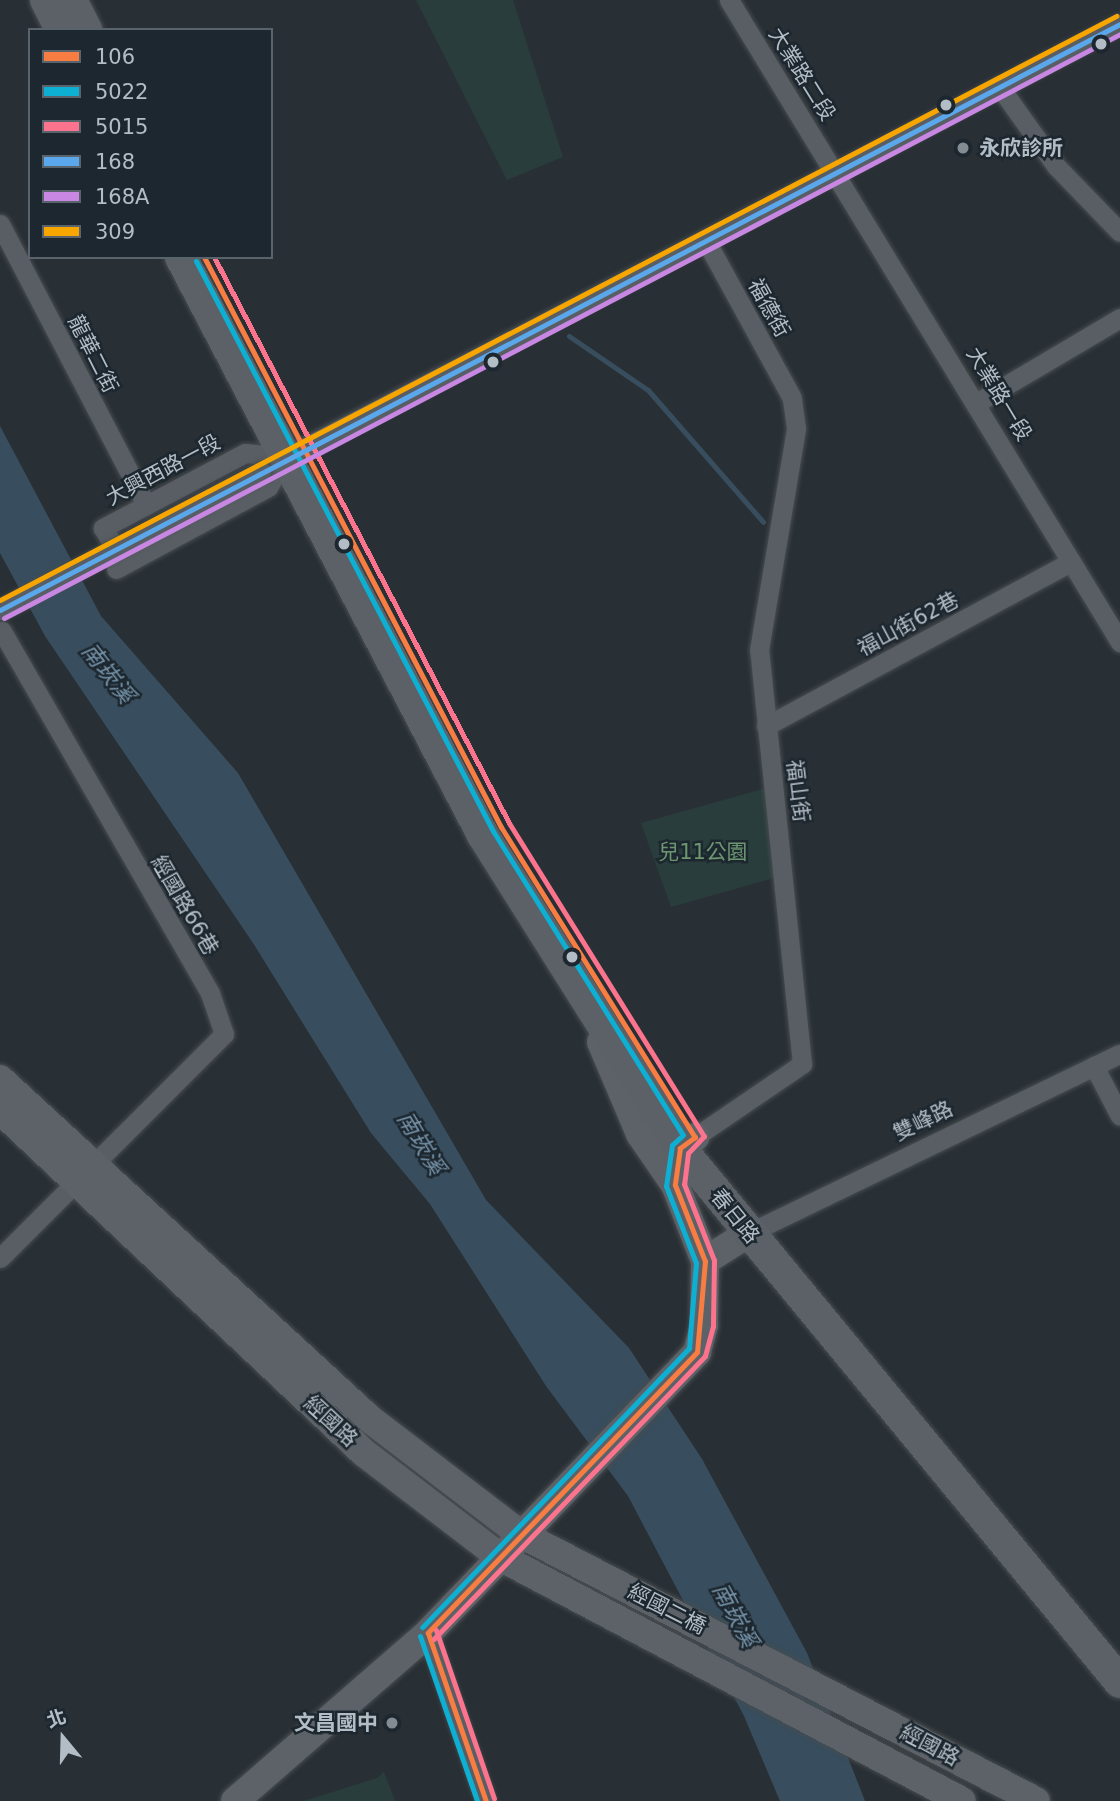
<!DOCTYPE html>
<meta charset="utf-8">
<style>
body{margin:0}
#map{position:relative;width:1120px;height:1801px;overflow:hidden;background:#293035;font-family:"DejaVu Sans","Noto Sans TC",sans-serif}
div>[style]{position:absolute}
.green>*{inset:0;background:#293d3c}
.water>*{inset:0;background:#384e5e}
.stream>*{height:5px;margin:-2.5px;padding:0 2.5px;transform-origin:2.5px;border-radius:2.5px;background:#384e5e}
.roads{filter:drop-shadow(0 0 2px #474c50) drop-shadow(0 0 2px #474c50)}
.street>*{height:19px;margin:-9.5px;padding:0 9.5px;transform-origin:9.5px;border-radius:9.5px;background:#595e64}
.secondary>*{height:28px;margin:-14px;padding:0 14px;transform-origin:14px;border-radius:14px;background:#5d6268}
.primary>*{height:32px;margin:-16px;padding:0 16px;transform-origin:16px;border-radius:16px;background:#5b6166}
.bridges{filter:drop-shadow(0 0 2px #474c50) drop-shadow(0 0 2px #474c50)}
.street-bridge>*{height:19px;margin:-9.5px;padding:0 9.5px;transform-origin:9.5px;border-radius:9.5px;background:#595e64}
.bus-1>*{height:5px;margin:-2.5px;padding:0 2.5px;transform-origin:2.5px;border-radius:2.5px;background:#f77d43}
.bus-2>*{height:5px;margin:-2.5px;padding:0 2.5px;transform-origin:2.5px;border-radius:2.5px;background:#0dafd3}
.bus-3>*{height:5px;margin:-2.5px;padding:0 2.5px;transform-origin:2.5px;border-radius:2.5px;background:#fc738d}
.bus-4>*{height:5px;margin:-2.5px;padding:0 2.5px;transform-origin:2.5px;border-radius:2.5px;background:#5aa8eb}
.bus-5>*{height:5px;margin:-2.5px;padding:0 2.5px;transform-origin:2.5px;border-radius:2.5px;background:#c787e3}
.bus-6>*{height:5px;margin:-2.5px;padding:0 2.5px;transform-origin:2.5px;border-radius:2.5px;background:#f7a600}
.dots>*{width:19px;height:19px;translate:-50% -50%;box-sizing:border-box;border:4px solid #1d272f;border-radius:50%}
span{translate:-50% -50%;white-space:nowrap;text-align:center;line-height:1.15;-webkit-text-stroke:5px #1d272f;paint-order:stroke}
.street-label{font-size:21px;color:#b3bdc6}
.poi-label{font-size:21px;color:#b3bdc6;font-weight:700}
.left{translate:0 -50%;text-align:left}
.right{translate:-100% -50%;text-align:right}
.park-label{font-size:21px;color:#6c9670}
.water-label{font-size:23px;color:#7592a8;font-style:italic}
.legend{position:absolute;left:28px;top:28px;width:245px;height:231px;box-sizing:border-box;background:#1d272f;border:2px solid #59636b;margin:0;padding:9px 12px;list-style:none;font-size:21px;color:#b3bdc6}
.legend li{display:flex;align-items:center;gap:14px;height:35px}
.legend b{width:35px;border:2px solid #59636b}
.north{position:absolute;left:28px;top:1703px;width:70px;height:70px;-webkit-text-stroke:5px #1d272f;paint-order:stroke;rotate:341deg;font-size:19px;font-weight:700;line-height:28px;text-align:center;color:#b3bdc6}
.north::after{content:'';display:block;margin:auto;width:24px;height:32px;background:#b3bdc6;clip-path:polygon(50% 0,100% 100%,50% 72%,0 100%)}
</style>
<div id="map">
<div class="green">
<i style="clip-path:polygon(416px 0,513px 0,563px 157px,507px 180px)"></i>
<i style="clip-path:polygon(767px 788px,774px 878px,671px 907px,641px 823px)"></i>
<i style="clip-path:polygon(384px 1772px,395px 1801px,304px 1801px,377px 1778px)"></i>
</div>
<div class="water">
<i style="clip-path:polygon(0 426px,101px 616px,238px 773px,486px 1200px,629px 1348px,702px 1459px,807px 1653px,865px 1801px,780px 1801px,744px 1716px,628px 1496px,546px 1386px,430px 1204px,371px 1133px,253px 943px,45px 636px,0 553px)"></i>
</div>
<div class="stream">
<i style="left:569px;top:336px;width:96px;rotate:34.4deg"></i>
<i style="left:648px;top:390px;width:175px;rotate:48.9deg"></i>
</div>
<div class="roads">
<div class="street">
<i style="left:729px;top:0;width:752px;rotate:58.66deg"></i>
<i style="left:999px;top:86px;width:98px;rotate:54.5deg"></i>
<i style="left:1056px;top:166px;width:92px;rotate:45.9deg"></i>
<i style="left:0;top:224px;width:317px;rotate:62.5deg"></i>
<i style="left:978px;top:402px;width:165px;rotate:-30.6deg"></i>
<i style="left:276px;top:462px;width:951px;rotate:-27.43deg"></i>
<i style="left:116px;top:569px;width:173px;rotate:-28.3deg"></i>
<i style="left:268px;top:487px;width:35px;rotate:-59deg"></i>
<i style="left:286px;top:457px;width:41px;rotate:-174.4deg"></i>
<i style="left:245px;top:453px;width:161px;rotate:152.2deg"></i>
<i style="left:103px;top:528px;width:42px;rotate:58.6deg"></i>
<i style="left:766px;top:726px;width:345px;rotate:-28.3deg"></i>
<i style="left:1094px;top:1066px;width:56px;rotate:62.5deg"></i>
<i style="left:695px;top:1137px;width:130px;rotate:-34.3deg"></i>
<i style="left:802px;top:1064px;width:416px;rotate:-95.9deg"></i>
<i style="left:759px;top:650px;width:225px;rotate:-80.5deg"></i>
<i style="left:796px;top:428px;width:30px;rotate:-98deg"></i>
<i style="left:792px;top:398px;width:181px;rotate:-118.7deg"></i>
<i style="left:749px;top:1233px;width:412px;rotate:-25.8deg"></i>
<i style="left:0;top:1258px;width:317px;rotate:-45deg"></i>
<i style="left:224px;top:1034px;width:43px;rotate:-108.9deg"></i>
<i style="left:210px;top:993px;width:418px;rotate:-119.9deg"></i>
<i style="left:428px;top:1633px;width:178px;rotate:71deg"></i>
</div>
<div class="secondary">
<i style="left:601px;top:1042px;width:100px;rotate:67deg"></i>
<i style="left:640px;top:1134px;width:62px;rotate:55.5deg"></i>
<i style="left:0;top:1079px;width:504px;rotate:42.59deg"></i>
<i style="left:371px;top:1420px;width:186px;rotate:37.4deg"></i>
<i style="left:519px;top:1533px;width:582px;rotate:27.4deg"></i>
<i style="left:0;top:1110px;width:500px;rotate:43.3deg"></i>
<i style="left:364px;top:1453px;width:171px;rotate:37.4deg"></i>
<i style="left:500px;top:1557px;width:522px;rotate:27.84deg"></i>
<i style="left:705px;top:1261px;width:52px;rotate:-32.5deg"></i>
<i style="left:235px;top:1801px;width:256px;rotate:-41deg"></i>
<i style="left:428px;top:1633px;width:389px;rotate:-46.2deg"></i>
<i style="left:697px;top:1352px;width:28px;rotate:-75deg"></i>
<i style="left:704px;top:1325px;width:64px;rotate:-89.1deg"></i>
<i style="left:705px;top:1261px;width:82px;rotate:-111.5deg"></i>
<i style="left:675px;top:1185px;width:37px;rotate:-82deg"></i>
<i style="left:680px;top:1148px;width:19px;rotate:-36deg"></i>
</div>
<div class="primary">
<i style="left:46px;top:0;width:34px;rotate:63deg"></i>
<i style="left:71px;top:0;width:34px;rotate:63deg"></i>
<i style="left:181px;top:257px;width:652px;rotate:62.41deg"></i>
<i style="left:483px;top:835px;width:370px;rotate:57.8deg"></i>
<i style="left:680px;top:1148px;width:692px;rotate:50.51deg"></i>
</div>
</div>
<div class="bridges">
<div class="street-bridge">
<i style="left:0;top:610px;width:296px;rotate:-28deg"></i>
</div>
</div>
<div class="bus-1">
<i style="left:204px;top:257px;width:643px;rotate:62.48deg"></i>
<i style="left:501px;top:827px;width:366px;rotate:58deg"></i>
<i style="left:695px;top:1137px;width:19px;rotate:144deg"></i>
<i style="left:680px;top:1148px;width:37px;rotate:98deg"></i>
<i style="left:675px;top:1185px;width:82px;rotate:68.5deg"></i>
<i style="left:705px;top:1261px;width:91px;rotate:95deg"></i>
<i style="left:697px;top:1352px;width:389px;rotate:133.8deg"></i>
<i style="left:428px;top:1633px;width:178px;rotate:71deg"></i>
</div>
<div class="bus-2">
<i style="left:196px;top:261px;width:643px;rotate:62.48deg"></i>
<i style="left:493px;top:831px;width:358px;rotate:58deg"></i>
<i style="left:683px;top:1135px;width:15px;rotate:138deg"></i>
<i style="left:672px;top:1145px;width:41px;rotate:98.3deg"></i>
<i style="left:666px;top:1186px;width:83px;rotate:68.7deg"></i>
<i style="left:696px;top:1263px;width:85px;rotate:94.7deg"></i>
<i style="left:689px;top:1348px;width:386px;rotate:133.7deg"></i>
<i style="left:420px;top:1636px;width:175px;rotate:70.9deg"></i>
</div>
<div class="bus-3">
<i style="left:214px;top:257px;width:638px;rotate:62.47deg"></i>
<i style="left:509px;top:823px;width:369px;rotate:58.1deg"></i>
<i style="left:704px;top:1136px;width:23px;rotate:133deg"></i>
<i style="left:688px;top:1153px;width:31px;rotate:97deg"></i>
<i style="left:684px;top:1184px;width:82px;rotate:68.5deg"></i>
<i style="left:714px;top:1260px;width:66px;rotate:90.9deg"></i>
<i style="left:713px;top:1326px;width:31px;rotate:105deg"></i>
<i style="left:705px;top:1356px;width:392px;rotate:133.8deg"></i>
<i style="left:436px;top:1630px;width:178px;rotate:71deg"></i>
</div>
<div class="bus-4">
<i style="left:0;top:610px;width:1264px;rotate:-27.62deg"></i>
</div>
<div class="bus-5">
<i style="left:4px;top:618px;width:1260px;rotate:-27.62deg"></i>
</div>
<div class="bus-6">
<i style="left:0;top:600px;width:1260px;rotate:-27.62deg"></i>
</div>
<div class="dots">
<i style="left:1101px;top:44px;background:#b3bdc6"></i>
<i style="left:946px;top:105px;background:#b3bdc6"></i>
<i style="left:963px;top:148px;background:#838c93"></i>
<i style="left:493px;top:362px;background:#b3bdc6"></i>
<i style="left:344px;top:544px;background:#b3bdc6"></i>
<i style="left:572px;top:957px;background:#b3bdc6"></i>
<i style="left:392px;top:1723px;background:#838c93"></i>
</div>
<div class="street-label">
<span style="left:802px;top:74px;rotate:58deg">大業路二段</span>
<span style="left:769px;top:308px;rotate:61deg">福德街</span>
<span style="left:93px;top:354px;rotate:63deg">龍華二街</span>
<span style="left:999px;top:394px;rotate:59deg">大業路一段</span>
<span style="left:163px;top:470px;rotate:-28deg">大興西路一段</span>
<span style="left:908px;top:624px;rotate:-28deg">福山街62巷</span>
<span style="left:798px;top:791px;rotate:83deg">福山街</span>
<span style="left:185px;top:905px;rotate:60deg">經國路66巷</span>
<span style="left:923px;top:1121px;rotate:-26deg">雙峰路</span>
<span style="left:735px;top:1216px;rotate:51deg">春日路</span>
<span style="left:331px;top:1421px;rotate:43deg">經國路</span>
<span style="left:667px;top:1609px;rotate:27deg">經國二橋</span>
<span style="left:930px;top:1745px;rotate:28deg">經國路</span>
</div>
<div class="poi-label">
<span class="left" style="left:979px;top:148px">永欣診所</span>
<span class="right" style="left:378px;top:1723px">文昌國中</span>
</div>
<div class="park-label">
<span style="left:703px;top:852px">兒11公園</span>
</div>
<div class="water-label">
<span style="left:108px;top:673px;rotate:52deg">南崁溪</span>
<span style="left:421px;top:1143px;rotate:59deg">南崁溪</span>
<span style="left:735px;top:1615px;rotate:62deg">南崁溪</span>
</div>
<ul class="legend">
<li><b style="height:9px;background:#f77d43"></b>106</li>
<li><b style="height:9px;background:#0dafd3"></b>5022</li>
<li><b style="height:9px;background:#fc738d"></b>5015</li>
<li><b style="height:9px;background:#5aa8eb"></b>168</li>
<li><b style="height:9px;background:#c787e3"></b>168A</li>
<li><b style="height:9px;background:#f7a600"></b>309</li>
</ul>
<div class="north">北</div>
</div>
